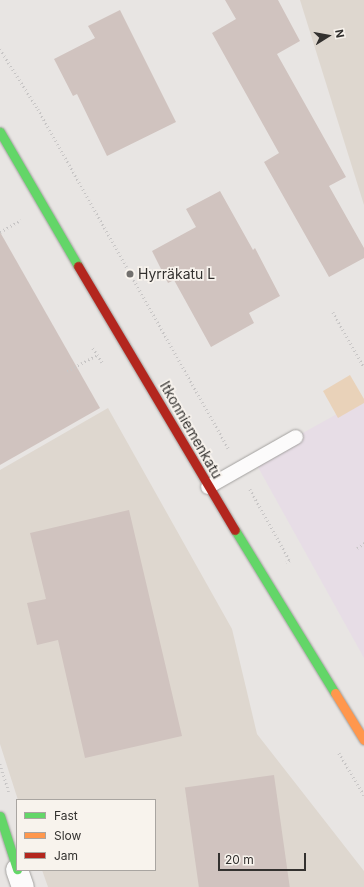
<!DOCTYPE html>
<meta charset="utf-8">
<style>
body{margin:0}
#map{position:relative;width:364px;height:887px;overflow:hidden;background:#e8e5e3;font-family:Inter,sans-serif}
div>[style]{position:absolute}
.built>*{inset:0;background:#ded7cf}
.industrial>*{inset:0;background:#e7dde6}
.green>*{inset:0;background:#e9d2b9}
.building>*{inset:0;background:#d0c3bf;transform-origin:0 0}
.path>*{height:2.5px;margin-top:-1.25px;transform-origin:0;background:repeating-linear-gradient(90deg,#c8c6c6 0 1px,transparent 0 4px)}
.roads{filter:drop-shadow(0 0 1px #a2a09e) drop-shadow(0 0 1px #a2a09e)}
.lane>*{height:14px;margin:-7px;padding:0 7px;transform-origin:7px;border-radius:7px;background:#fcfbfb}
.street>*{height:22px;margin:-11px;padding:0 11px;transform-origin:11px;border-radius:11px;background:#fcfbfb}
.fast>*{height:9px;margin:-4.5px;padding:0 4.5px;transform-origin:4.5px;border-radius:4.5px;background:#63d668}
.slow>*{height:9px;margin:-4.5px;padding:0 4.5px;transform-origin:4.5px;border-radius:4.5px;background:#ff974d}
.jam>*{height:9px;margin:-4.5px;padding:0 4.5px;transform-origin:4.5px;border-radius:4.5px;background:#b3261e}
.dots>*{width:11px;height:11px;translate:-50% -50%;box-sizing:border-box;border:2px solid #f8f3ed;border-radius:50%}
span{translate:-50% -50%;white-space:nowrap;text-align:center;line-height:1.15;-webkit-text-stroke:3.5px #f8f3ed;paint-order:stroke}
.poi-label{font-size:14px;color:#33312f}
.left{translate:0 -50%;text-align:left}
.street-label{font-size:14px;color:#33312f}
.legend{position:absolute;left:16px;top:799px;width:140px;height:72px;box-sizing:border-box;background:#f8f3ed;border:1px solid #a9a5a1;margin:0;padding:5px 7px;list-style:none;font-size:12px;color:#33312f}
.legend li{display:flex;align-items:center;gap:8px;height:20px}
.legend b{width:20px;border:1px solid #a9a5a1}
.north{position:absolute;left:308px;top:16px;width:40px;height:40px;-webkit-text-stroke:3px #f8f3ed;paint-order:stroke;rotate:79deg;font-size:11px;font-weight:700;line-height:16px;text-align:center;color:#33312f}
.north::after{content:'';display:block;margin:auto;width:14px;height:18px;background:#33312f;clip-path:polygon(50% 0,100% 100%,50% 72%,0 100%)}
.scale{position:absolute;left:218px;top:853px;width:88px;height:18px;box-sizing:border-box;border:2px solid #33312f;border-top:0;padding-left:5px;font-size:12px;line-height:14px;white-space:nowrap;color:#33312f;-webkit-text-stroke:3px #f8f3ed;paint-order:stroke}
</style>
<div id="map">
<div class="built">
<i style="clip-path:polygon(300px 0,364px 0,364px 205px)"></i>
<i style="clip-path:polygon(108px 408px,232px 629px,257px 734px,364px 871px,364px 887px,48px 887px,42px 870px,155px 870px,155px 800px,18px 800px,0 744px,0 470px)"></i>
</div>
<div class="industrial">
<i style="clip-path:polygon(364px 399px,364px 658px,254px 460px)"></i>
</div>
<div class="green">
<i style="clip-path:polygon(350px 375px,364px 399px,364px 403px,338px 418px,323px 391px)"></i>
</div>
<div class="building">
<i style="clip-path:polygon(225px 0,278px 0,300px 41px,277px 54px,346px 177px,329px 186px,364px 248px,364px 258px,329px 277px,264px 162px,279px 153px,212px 33px,236px 19px)"></i>
<i style="clip-path:polygon(120px 10px,176px 122px,107px 156px,77px 94px,73px 96px,54px 59px,95px 38px,88px 26px)"></i>
<i style="clip-path:polygon(220px 191px,253px 250px,255px 248px,280px 296px,249px 313px,254px 323px,211px 347px,174px 280px,168px 283px,152px 251px,196px 227px,186px 209px)"></i>
<i style="clip-path:polygon(0 232px,100px 408px,0 465px)"></i>
<i style="clip-path:polygon(129px 510px,182px 736px,85px 758px,58px 640px,37px 645px,27px 603px,46px 599px,30px 533px)"></i>
<i style="left:274px;top:775px;width:113px;height:90px;rotate:82deg"></i>
</div>
<div class="path">
<i style="left:0;top:49px;width:71px;rotate:57.7deg"></i>
<i style="left:38px;top:109px;width:390px;rotate:60.7deg"></i>
<i style="left:0;top:232px;width:24px;rotate:-30deg"></i>
<i style="left:333px;top:312px;width:63px;rotate:60.6deg"></i>
<i style="left:93px;top:348px;width:17px;rotate:57deg"></i>
<i style="left:67px;top:371px;width:34px;rotate:-28deg"></i>
<i style="left:250px;top:489px;width:82px;rotate:60.9deg"></i>
<i style="left:290px;top:561px;width:4px;rotate:153deg"></i>
<i style="left:357px;top:548px;width:9px;rotate:-36deg"></i>
<i style="left:339px;top:753px;width:49px;rotate:59.2deg"></i>
<i style="left:0;top:764px;width:29px;rotate:72deg"></i>
</div>
<div class="roads">
<div class="lane">
<i style="left:208px;top:487px;width:101px;rotate:-29.6deg"></i>
</div>
<div class="street">
<i style="left:17px;top:870px;width:18px;rotate:71deg"></i>
</div>
<div class="fast">
<i style="left:0;top:132px;width:155px;rotate:59.8deg"></i>
<i style="left:235px;top:530px;width:191px;rotate:58.5deg"></i>
<i style="left:0;top:816px;width:56px;rotate:72.2deg"></i>
</div>
<div class="slow">
<i style="left:335px;top:693px;width:55px;rotate:58.3deg"></i>
</div>
<div class="jam">
<i style="left:78px;top:266px;width:307px;rotate:59.3deg"></i>
</div>
</div>
<div class="dots">
<i style="left:130px;top:274px;background:#72706e"></i>
</div>
<div class="poi-label">
<span class="left" style="left:138px;top:274px">Hyrräkatu L</span>
</div>
<div class="street-label">
<span style="left:191px;top:430px;rotate:60deg">Itkonniemenkatu</span>
</div>
<ul class="legend">
<li><b style="height:5px;background:#63d668"></b>Fast</li>
<li><b style="height:5px;background:#ff974d"></b>Slow</li>
<li><b style="height:5px;background:#b3261e"></b>Jam</li>
</ul>
<div class="north">N</div>
<div class="scale">20 m</div>
</div>
